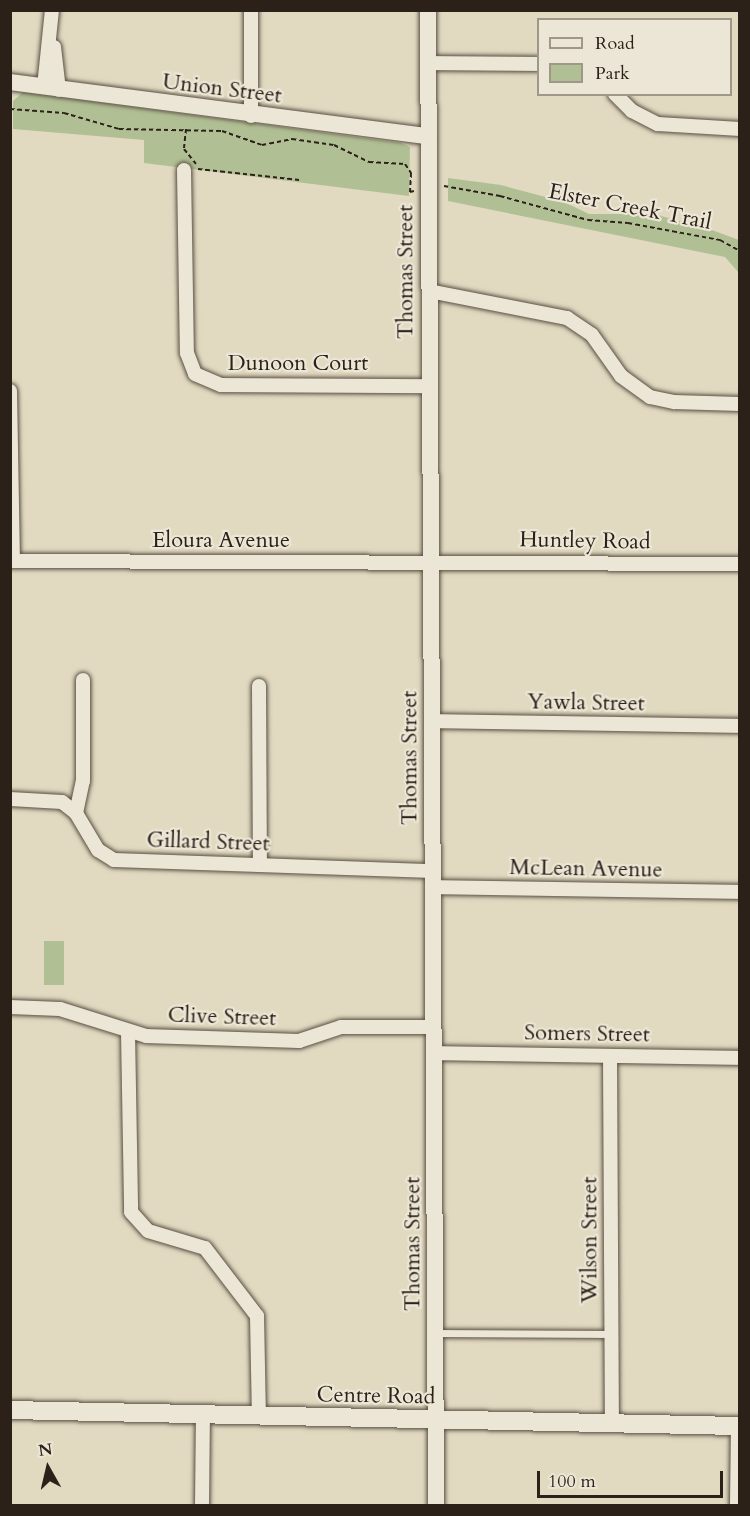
<!DOCTYPE html>
<style>
body{margin:0}
#map{position:relative;width:750px;height:1516px;overflow:hidden;background:#e1d9c0;font-family:Cardo,serif}
div>[style]{position:absolute}
.green>*{inset:0;background:#b1c094;transform-origin:0 0}
.path>*{height:2px;margin-top:-1px;transform-origin:0;background:repeating-linear-gradient(90deg,#2c2118 0 4.5px,transparent 0 7.5px)}
.roads{filter:drop-shadow(0 0 2px #594f42) drop-shadow(0 0 2px #594f42)}
.service>*{height:7px;margin:-3.5px;padding:0 3.5px;transform-origin:3.5px;border-radius:3.5px;background:#ece6d6}
.minor>*{height:14px;margin:-7px;padding:0 7px;transform-origin:7px;border-radius:7px;background:#ece6d6}
.tertiary>*{height:16px;margin:-8px;padding:0 8px;transform-origin:8px;border-radius:8px;background:#ece6d6}
.secondary>*{height:18px;margin:-9px;padding:0 9px;transform-origin:9px;border-radius:9px;background:#ece6d6}
span{translate:-50% -50%;white-space:nowrap;text-align:center;line-height:1.15;-webkit-text-stroke:4.5px #ece6d6;paint-order:stroke}
.street-label{font-size:22px;color:#2c2118}
.frame{position:absolute;inset:0;border:12px solid #2c2118;pointer-events:none}
.legend{position:absolute;left:537px;top:18px;width:195px;height:78px;box-sizing:border-box;background:#ece6d6;border:2px solid #9f978a;margin:0;padding:8px 10px;list-style:none;font-size:18px;color:#2c2118}
.legend li{display:flex;align-items:center;gap:12px;height:30px}
.legend b{width:30px;border:2px solid #9f978a}
.north{position:absolute;left:18px;top:1438px;width:60px;height:60px;-webkit-text-stroke:4px #ece6d6;paint-order:stroke;rotate:352deg;font-size:16px;font-weight:700;line-height:24px;text-align:center;color:#2c2118}
.north::after{content:'';display:block;margin:auto;width:21px;height:27px;background:#2c2118;clip-path:polygon(50% 0,100% 100%,50% 72%,0 100%)}
.scale{position:absolute;left:537px;top:1471px;width:186px;height:27px;box-sizing:border-box;border:3px solid #2c2118;border-top:0;padding-left:8px;font-size:18px;line-height:21px;white-space:nowrap;color:#2c2118;-webkit-text-stroke:4px #ece6d6;paint-order:stroke}
</style>
<div id="map">
<div class="green">
<i style="clip-path:polygon(23px 92px,401px 143px,410px 147px,409px 196px,144px 163px,144px 140px,13px 129px,13px 101px)"></i>
<i style="clip-path:polygon(448px 178px,501px 185px,564px 202px,589px 214px,654px 214px,709px 229px,739px 240px,739px 273px,725px 257px,448px 201px)"></i>
<i style="left:64px;top:941px;width:44px;height:20px;rotate:90deg"></i>
</div>
<div class="path">
<i style="left:10px;top:109px;width:54px;rotate:4.2deg"></i>
<i style="left:64px;top:113px;width:57px;rotate:16.2deg"></i>
<i style="left:119px;top:129px;width:103px;rotate:1.1deg"></i>
<i style="left:222px;top:131px;width:42px;rotate:19.3deg"></i>
<i style="left:262px;top:145px;width:31px;rotate:-11deg"></i>
<i style="left:292px;top:139px;width:42px;rotate:8.1deg"></i>
<i style="left:334px;top:145px;width:39px;rotate:26deg"></i>
<i style="left:369px;top:162px;width:36px;rotate:3deg"></i>
<i style="left:405px;top:164px;width:11px;rotate:56deg"></i>
<i style="left:411px;top:173px;width:19px;rotate:93deg"></i>
<i style="left:410px;top:192px;width:4px;rotate:-14deg"></i>
<i style="left:186px;top:129px;width:20px;rotate:96deg"></i>
<i style="left:184px;top:149px;width:19px;rotate:51deg"></i>
<i style="left:198px;top:169px;width:102px;rotate:6.2deg"></i>
<i style="left:444px;top:186px;width:57px;rotate:10.1deg"></i>
<i style="left:500px;top:196px;width:91px;rotate:15.3deg"></i>
<i style="left:588px;top:220px;width:40px;rotate:4.3deg"></i>
<i style="left:628px;top:223px;width:94px;rotate:10.5deg"></i>
<i style="left:720px;top:240px;width:23px;rotate:29deg"></i>
</div>
<div class="roads">
<div class="service">
<i style="left:436px;top:1333px;width:176px;rotate:0.3deg"></i>
</div>
<div class="minor">
<i style="left:54px;top:47px;width:43px;rotate:83.4deg"></i>
<i style="left:428px;top:63px;width:110px;rotate:0.5deg"></i>
<i style="left:44px;top:87px;width:77px;rotate:-84.1deg"></i>
<i style="left:615px;top:94px;width:24px;rotate:45deg"></i>
<i style="left:632px;top:111px;width:29px;rotate:27deg"></i>
<i style="left:658px;top:124px;width:82px;rotate:3.5deg"></i>
<i style="left:251px;top:116px;width:106px;rotate:-90deg"></i>
<i style="left:184px;top:170px;width:183px;rotate:89.1deg"></i>
<i style="left:187px;top:353px;width:22px;rotate:69deg"></i>
<i style="left:195px;top:374px;width:28px;rotate:23deg"></i>
<i style="left:221px;top:385px;width:209px;rotate:0.3deg"></i>
<i style="left:429px;top:291px;width:141px;rotate:11.1deg"></i>
<i style="left:567px;top:318px;width:30px;rotate:34deg"></i>
<i style="left:592px;top:335px;width:50px;rotate:54.7deg"></i>
<i style="left:621px;top:376px;width:36px;rotate:36deg"></i>
<i style="left:650px;top:397px;width:25px;rotate:12deg"></i>
<i style="left:674px;top:402px;width:66px;rotate:1.7deg"></i>
<i style="left:10px;top:391px;width:170px;rotate:89deg"></i>
<i style="left:10px;top:561px;width:730px;rotate:0.24deg"></i>
<i style="left:259px;top:686px;width:179px;rotate:89.7deg"></i>
<i style="left:432px;top:721px;width:308px;rotate:0.9deg"></i>
<i style="left:10px;top:799px;width:52px;rotate:3.3deg"></i>
<i style="left:62px;top:802px;width:18px;rotate:38deg"></i>
<i style="left:76px;top:813px;width:43px;rotate:59.3deg"></i>
<i style="left:98px;top:850px;width:19px;rotate:32deg"></i>
<i style="left:114px;top:860px;width:319px;rotate:2deg"></i>
<i style="left:76px;top:813px;width:33px;rotate:-78deg"></i>
<i style="left:83px;top:781px;width:101px;rotate:-90deg"></i>
<i style="left:433px;top:887px;width:307px;rotate:0.9deg"></i>
<i style="left:10px;top:1007px;width:50px;rotate:2.3deg"></i>
<i style="left:60px;top:1009px;width:90px;rotate:17.4deg"></i>
<i style="left:146px;top:1036px;width:153px;rotate:1.9deg"></i>
<i style="left:299px;top:1041px;width:44px;rotate:-18.4deg"></i>
<i style="left:341px;top:1027px;width:93px"></i>
<i style="left:128px;top:1032px;width:180px;rotate:89deg"></i>
<i style="left:131px;top:1212px;width:25px;rotate:48deg"></i>
<i style="left:148px;top:1231px;width:59px;rotate:16.6deg"></i>
<i style="left:205px;top:1248px;width:86px;rotate:52.6deg"></i>
<i style="left:257px;top:1316px;width:101px;rotate:88.9deg"></i>
<i style="left:434px;top:1053px;width:306px;rotate:0.9deg"></i>
<i style="left:610px;top:1056px;width:368px;rotate:89.7deg"></i>
<i style="left:202px;top:1506px;width:91px;rotate:-89.4deg"></i>
<i style="left:737px;top:1506px;width:80px;rotate:-89.3deg"></i>
</div>
<div class="tertiary">
<i style="left:428px;top:10px;width:1496px;rotate:89.69deg"></i>
<i style="left:10px;top:82px;width:421px;rotate:7.4deg"></i>
</div>
<div class="secondary">
<i style="left:10px;top:1410px;width:730px;rotate:1.26deg"></i>
</div>
</div>
<div class="street-label">
<span style="left:222px;top:89px;rotate:7deg">Union Street</span>
<span style="left:630px;top:207px;rotate:11deg">Elster Creek Trail</span>
<span style="left:406px;top:272px;rotate:-90deg">Thomas Street</span>
<span style="left:298px;top:364px">Dunoon Court</span>
<span style="left:221px;top:541px">Eloura Avenue</span>
<span style="left:585px;top:541px;rotate:1deg">Huntley Road</span>
<span style="left:586px;top:703px;rotate:1deg">Yawla Street</span>
<span style="left:410px;top:758px;rotate:-90deg">Thomas Street</span>
<span style="left:208px;top:842px;rotate:2deg">Gillard Street</span>
<span style="left:586px;top:869px;rotate:1deg">McLean Avenue</span>
<span style="left:222px;top:1017px;rotate:2deg">Clive Street</span>
<span style="left:587px;top:1034px;rotate:1deg">Somers Street</span>
<span style="left:590px;top:1240px;rotate:-90deg">Wilson Street</span>
<span style="left:413px;top:1244px;rotate:-90deg">Thomas Street</span>
<span style="left:376px;top:1396px;rotate:1deg">Centre Road</span>
</div>
<div class="frame"></div>
<ul class="legend">
<li><b style="height:8px;background:#ece6d6"></b>Road</li>
<li><b style="height:16px;background:#b1c094"></b>Park</li>
</ul>
<div class="north">N</div>
<div class="scale">100 m</div>
</div>
